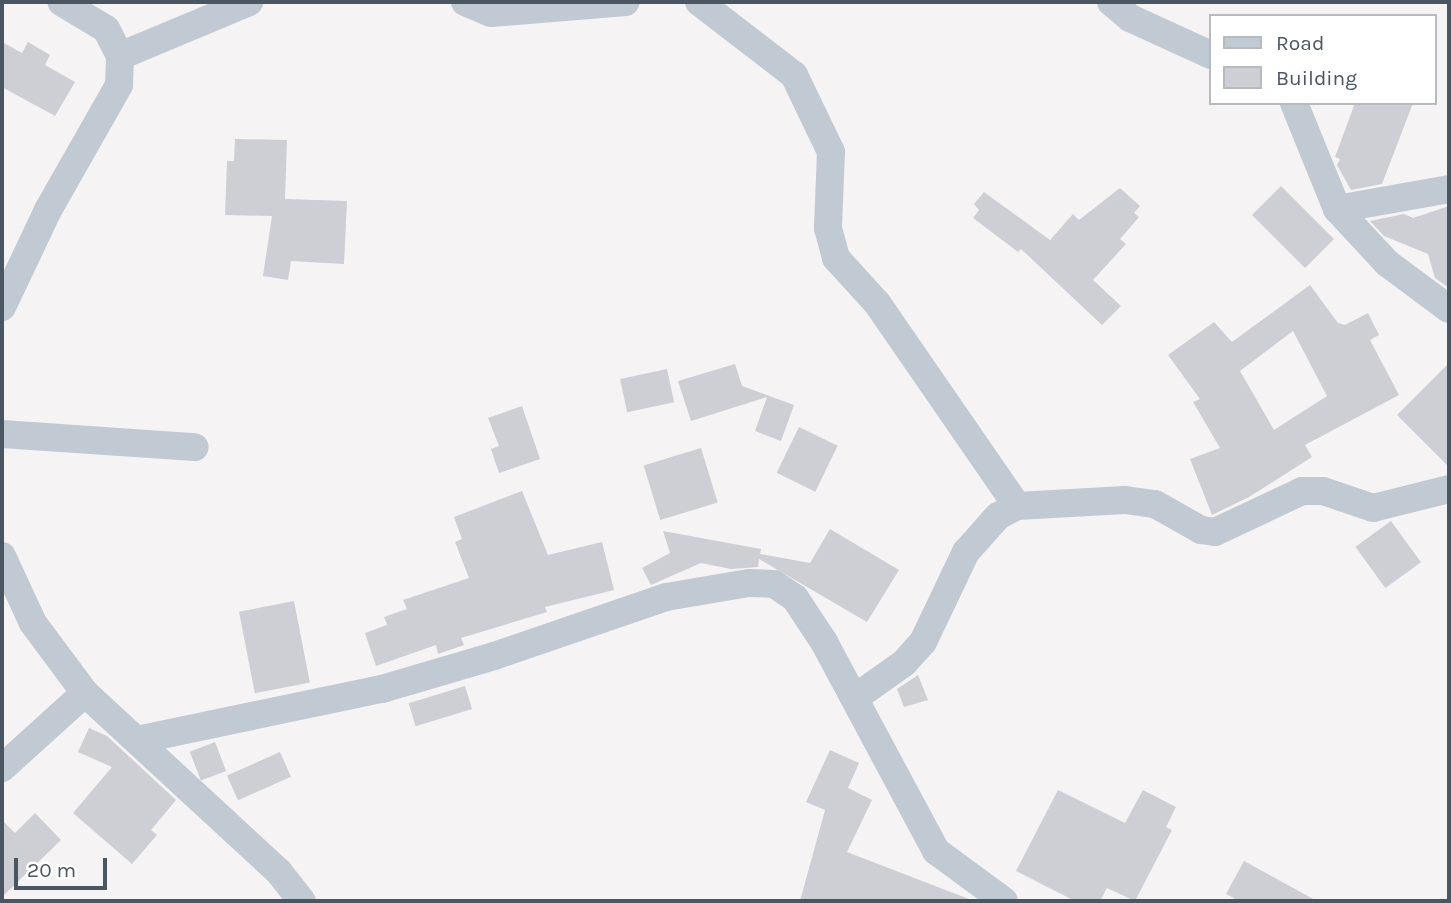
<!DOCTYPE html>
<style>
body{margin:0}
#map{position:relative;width:1451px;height:903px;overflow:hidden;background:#f5f3f3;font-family:Karla,sans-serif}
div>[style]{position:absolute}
.building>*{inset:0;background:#cdcfd5;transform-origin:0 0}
.minor>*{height:28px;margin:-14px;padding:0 14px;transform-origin:14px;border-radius:14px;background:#c1cad2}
span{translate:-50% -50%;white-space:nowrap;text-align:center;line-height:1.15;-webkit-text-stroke:6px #fff;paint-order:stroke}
.frame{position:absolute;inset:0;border:4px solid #4a5661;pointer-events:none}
.legend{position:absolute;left:1209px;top:14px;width:228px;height:91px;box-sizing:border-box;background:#fff;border:2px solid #b7bbc0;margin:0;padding:9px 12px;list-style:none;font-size:21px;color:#4a5661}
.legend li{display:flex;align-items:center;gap:14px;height:35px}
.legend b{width:35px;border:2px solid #b7bbc0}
.scale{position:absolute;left:14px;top:858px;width:93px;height:32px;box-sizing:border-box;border:4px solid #4a5661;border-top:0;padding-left:9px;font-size:21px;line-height:24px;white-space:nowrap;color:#4a5661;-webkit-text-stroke:5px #fff;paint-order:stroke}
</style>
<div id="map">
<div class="building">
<i style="clip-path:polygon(2px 42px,22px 53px,28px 42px,50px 55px,45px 65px,75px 82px,55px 116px,2px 87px)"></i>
<i style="clip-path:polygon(1355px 103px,1413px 103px,1382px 184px,1351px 190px,1337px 165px,1340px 159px,1335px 157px)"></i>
<i style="clip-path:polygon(235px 139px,287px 140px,285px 199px,347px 201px,344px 264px,291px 261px,288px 280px,263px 276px,272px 216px,225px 215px,227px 161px,234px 161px)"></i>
<i style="left:1281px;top:186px;width:75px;height:41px;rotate:45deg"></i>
<i style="clip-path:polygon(1120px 188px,1140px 206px,1134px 213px,1139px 217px,1120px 239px,1126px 244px,1093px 280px,1121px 306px,1102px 325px,1021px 249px,1018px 252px,973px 218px,979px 210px,974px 204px,984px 192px,1050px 240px,1073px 214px,1079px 220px)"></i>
<i style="clip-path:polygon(1449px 206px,1449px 288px,1435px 278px,1428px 254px,1384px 236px,1370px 221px,1404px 214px,1413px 218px)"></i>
<i style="clip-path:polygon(evenodd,1310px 285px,1338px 323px,1345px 325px,1368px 313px,1379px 335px,1370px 340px,1399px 395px,1305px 445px,1312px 457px,1249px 497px,1212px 515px,1190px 459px,1220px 448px,1193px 402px,1200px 399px,1168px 355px,1214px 322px,1232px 342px,1310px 285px,1293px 331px,1327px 396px,1274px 430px,1240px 371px,1293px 331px)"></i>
<i style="clip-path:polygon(1449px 363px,1449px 467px,1397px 415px)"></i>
<i style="clip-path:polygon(735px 364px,742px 386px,794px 405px,781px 441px,755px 431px,767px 397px,691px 421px,678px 381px)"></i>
<i style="left:667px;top:369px;width:34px;height:48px;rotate:78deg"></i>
<i style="clip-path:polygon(522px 406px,540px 459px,499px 473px,491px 449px,499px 446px,488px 418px)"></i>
<i style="left:799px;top:427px;width:43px;height:51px;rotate:26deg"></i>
<i style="left:701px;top:448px;width:57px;height:60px;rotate:73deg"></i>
<i style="clip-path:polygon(522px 491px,548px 555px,602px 542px,614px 590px,545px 607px,547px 612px,461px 638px,464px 645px,438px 654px,436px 645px,376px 666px,365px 633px,387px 625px,384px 617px,407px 609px,403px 600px,469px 578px,455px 542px,462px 539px,454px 517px)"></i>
<i style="left:1391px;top:521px;width:51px;height:44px;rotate:54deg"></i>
<i style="clip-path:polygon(830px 529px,899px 570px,867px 622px,759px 559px,758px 567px,731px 569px,701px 563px,651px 585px,642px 568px,670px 553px,663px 531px,761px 549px,760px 554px,810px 563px)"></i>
<i style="left:294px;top:601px;width:83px;height:56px;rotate:79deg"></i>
<i style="clip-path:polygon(918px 675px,928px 700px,904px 707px,897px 689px)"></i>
<i style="left:465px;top:686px;width:24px;height:59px;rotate:73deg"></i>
<i style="clip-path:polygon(89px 728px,107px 736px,176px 800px,151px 830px,157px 835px,132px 864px,73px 813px,112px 767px,78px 752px)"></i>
<i style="left:215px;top:742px;width:31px;height:27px;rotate:69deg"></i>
<i style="clip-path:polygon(830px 750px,859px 763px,848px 788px,872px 800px,847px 852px,974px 901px,800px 901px,825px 810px,806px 802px)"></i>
<i style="left:280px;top:752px;width:27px;height:58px;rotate:66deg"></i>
<i style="clip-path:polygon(1058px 790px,1125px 823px,1143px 790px,1176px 807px,1166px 827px,1172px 830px,1135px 901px,1107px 888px,1100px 901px,1075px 901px,1016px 871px)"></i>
<i style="clip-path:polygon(35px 813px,61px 840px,2px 897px,2px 820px,15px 833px)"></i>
<i style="clip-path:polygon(1244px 861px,1317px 901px,1239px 901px,1226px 894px)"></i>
</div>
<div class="minor">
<i style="left:465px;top:2px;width:28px;rotate:23deg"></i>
<i style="left:491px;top:13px;width:135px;rotate:-4.7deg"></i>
<i style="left:699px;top:2px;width:120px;rotate:37.5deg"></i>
<i style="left:794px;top:75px;width:85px;rotate:64.3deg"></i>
<i style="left:831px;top:152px;width:76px;rotate:92.3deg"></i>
<i style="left:828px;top:228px;width:31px;rotate:75deg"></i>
<i style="left:836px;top:258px;width:61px;rotate:47.7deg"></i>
<i style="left:877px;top:303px;width:247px;rotate:55.4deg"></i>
<i style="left:1111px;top:2px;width:25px;rotate:40deg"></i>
<i style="left:1130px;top:18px;width:89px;rotate:24.6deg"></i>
<i style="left:120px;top:56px;width:140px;rotate:-22.7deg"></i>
<i style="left:1294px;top:103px;width:114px;rotate:67.9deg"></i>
<i style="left:1337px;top:209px;width:74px;rotate:47.2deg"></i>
<i style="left:1387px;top:263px;width:77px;rotate:36.6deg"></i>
<i style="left:1337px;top:209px;width:114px;rotate:-10.1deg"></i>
<i style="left:2px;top:307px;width:107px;rotate:-64.6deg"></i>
<i style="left:48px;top:210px;width:144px;rotate:-60.4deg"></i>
<i style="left:119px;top:85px;width:29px;rotate:-88deg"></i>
<i style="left:120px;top:56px;width:30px;rotate:-117deg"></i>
<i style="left:106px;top:29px;width:52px;rotate:-149deg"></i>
<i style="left:2px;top:434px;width:193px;rotate:3.9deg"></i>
<i style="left:2px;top:556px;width:74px;rotate:65.2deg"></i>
<i style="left:33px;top:623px;width:87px;rotate:53.4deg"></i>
<i style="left:85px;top:693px;width:264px;rotate:42.7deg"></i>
<i style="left:279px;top:872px;width:37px;rotate:52deg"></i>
<i style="left:856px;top:697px;width:59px;rotate:-35.3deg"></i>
<i style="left:904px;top:663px;width:28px;rotate:-48deg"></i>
<i style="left:923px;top:642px;width:100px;rotate:-64.5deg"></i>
<i style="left:966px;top:552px;width:48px;rotate:-48.4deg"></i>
<i style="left:998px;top:516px;width:21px;rotate:-28deg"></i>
<i style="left:1017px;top:506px;width:108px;rotate:-3.2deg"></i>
<i style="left:1125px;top:500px;width:30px;rotate:8deg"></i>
<i style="left:1155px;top:504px;width:53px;rotate:29.5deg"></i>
<i style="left:1201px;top:530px;width:14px;rotate:8deg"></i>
<i style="left:1215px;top:532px;width:96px;rotate:-25.2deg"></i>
<i style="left:1302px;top:491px;width:21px"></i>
<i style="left:1323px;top:491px;width:53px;rotate:18.8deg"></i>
<i style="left:1373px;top:508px;width:78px;rotate:-14deg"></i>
<i style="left:137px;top:740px;width:250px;rotate:-11.8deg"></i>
<i style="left:382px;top:689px;width:117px;rotate:-16.4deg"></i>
<i style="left:494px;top:656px;width:182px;rotate:-18.9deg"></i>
<i style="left:666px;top:597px;width:84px;rotate:-9.6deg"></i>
<i style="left:749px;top:583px;width:25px;rotate:2deg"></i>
<i style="left:774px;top:584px;width:25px;rotate:34deg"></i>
<i style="left:795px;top:598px;width:53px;rotate:56.6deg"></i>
<i style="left:824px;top:642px;width:237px;rotate:61.8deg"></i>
<i style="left:936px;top:851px;width:84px;rotate:36.3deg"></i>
<i style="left:2px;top:768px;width:112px;rotate:-42.1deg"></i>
</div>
<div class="frame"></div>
<ul class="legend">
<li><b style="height:9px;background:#c1cad2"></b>Road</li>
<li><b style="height:19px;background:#cdcfd5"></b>Building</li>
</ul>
<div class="scale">20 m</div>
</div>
